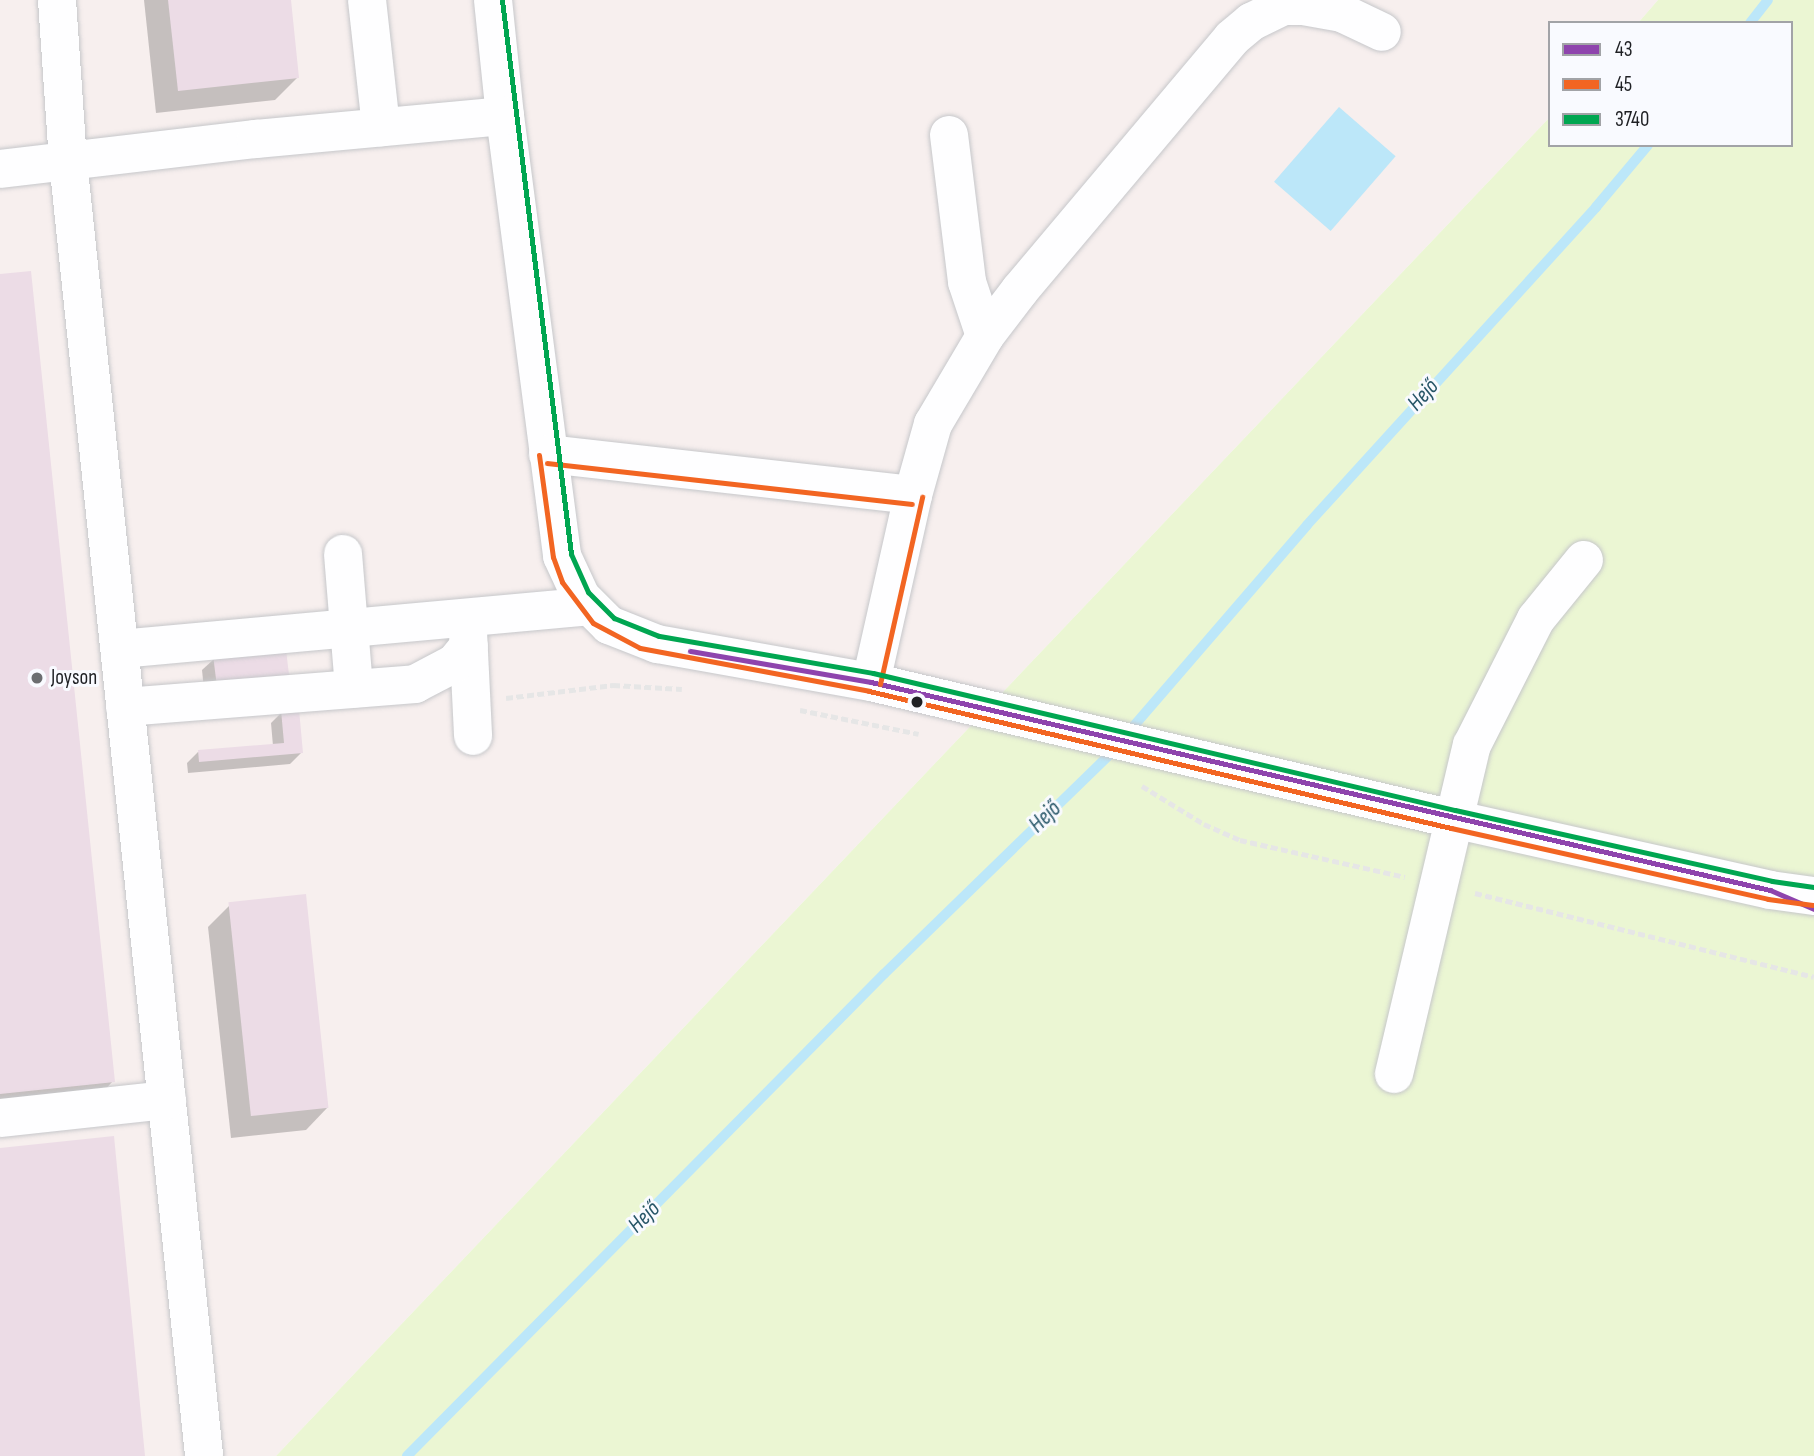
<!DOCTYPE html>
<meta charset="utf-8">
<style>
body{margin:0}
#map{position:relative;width:1814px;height:1456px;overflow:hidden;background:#fafbfe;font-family:"Sofia Sans Condensed",sans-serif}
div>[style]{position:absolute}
.industrial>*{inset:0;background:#f7efee}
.green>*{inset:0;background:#ebf6d3}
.water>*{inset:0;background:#bce7f9;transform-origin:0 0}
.shadow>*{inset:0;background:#0003}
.stream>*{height:10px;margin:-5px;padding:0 5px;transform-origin:5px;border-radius:5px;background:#bce7f9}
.building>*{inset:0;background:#ecdce6;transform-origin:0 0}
.path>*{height:4.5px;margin-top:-2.25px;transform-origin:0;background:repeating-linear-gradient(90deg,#e6e6e6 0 7px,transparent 0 10.5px)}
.roads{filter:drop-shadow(0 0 2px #c6c7ca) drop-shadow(0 0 2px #c6c7ca)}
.minor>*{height:38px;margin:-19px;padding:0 19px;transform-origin:19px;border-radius:19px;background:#fefeff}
.bus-1>*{height:5px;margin:-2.5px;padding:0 2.5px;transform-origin:2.5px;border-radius:2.5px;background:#8e44ad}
.bus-2>*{height:5px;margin:-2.5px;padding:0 2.5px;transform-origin:2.5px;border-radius:2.5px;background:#f26522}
.bus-3>*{height:5px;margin:-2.5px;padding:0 2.5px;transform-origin:2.5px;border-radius:2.5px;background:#00a651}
.dots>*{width:19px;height:19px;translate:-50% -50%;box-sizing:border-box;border:4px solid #f9faff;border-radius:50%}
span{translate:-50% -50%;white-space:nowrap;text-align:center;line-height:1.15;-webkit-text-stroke:6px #f9faff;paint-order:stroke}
.poi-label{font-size:21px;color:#1f2024}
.left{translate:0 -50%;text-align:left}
.water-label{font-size:23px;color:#275668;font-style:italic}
.legend{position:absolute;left:1548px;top:21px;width:245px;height:126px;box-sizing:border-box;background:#f9faff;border:2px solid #a2a3a7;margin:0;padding:9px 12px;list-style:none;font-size:21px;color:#1f2024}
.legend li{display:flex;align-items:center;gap:14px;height:35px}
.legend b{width:35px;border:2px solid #a2a3a7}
</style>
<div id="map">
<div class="industrial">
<i style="clip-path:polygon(0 0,1658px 0,1638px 23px,1550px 23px,1550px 117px,276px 1456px,0 1456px)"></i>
</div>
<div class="green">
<i style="clip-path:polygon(1658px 0,1814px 0,1814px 1456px,276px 1456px,1550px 117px,1550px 145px,1791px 145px,1791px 23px,1638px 23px)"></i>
</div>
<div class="water">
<i style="left:1339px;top:107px;width:75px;height:99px;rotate:41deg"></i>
</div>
<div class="shadow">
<i style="clip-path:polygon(144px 0,289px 0,297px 78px,275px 100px,156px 113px)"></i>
<i style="clip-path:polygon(0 276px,113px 1081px,102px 1093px,0 1103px)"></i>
<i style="clip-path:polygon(285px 652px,205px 699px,202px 670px,214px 659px)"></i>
<i style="clip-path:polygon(282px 712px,301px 753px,290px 764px,188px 773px,187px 763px,198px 752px,273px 746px,271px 723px)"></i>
<i style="clip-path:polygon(230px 905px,328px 1107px,306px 1130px,231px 1138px,208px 927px)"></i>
</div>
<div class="stream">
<i style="left:1750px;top:23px;width:29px;rotate:-52deg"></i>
<i style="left:1126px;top:735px;width:277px;rotate:-49.2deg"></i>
<i style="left:1307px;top:525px;width:430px;rotate:-47.7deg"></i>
<i style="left:1596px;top:207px;width:81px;rotate:-50deg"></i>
<i style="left:407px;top:1456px;width:678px;rotate:-45.3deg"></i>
<i style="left:884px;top:974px;width:324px;rotate:-44.2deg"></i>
</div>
<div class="building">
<i style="clip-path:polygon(168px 0,291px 0,299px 78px,178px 91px)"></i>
<i style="clip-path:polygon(31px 271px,115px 1082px,0 1094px,0 274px)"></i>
<i style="left:286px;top:650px;width:31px;height:73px;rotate:83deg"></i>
<i style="clip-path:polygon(299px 709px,303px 753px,199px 762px,198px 750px,284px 743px,281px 710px)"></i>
<i style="left:306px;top:894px;width:215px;height:78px;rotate:84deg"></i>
<i style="clip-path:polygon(114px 1136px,145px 1456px,0 1456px,0 1148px)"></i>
</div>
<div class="path">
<i style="left:506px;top:698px;width:108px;rotate:-6.9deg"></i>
<i style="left:613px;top:685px;width:69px;rotate:3.3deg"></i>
<i style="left:800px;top:710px;width:121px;rotate:11.4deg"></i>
<i style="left:1142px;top:786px;width:73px;rotate:31.5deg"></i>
<i style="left:1204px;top:824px;width:39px;rotate:24deg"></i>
<i style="left:1240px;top:840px;width:169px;rotate:12.6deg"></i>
<i style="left:1475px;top:893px;width:349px;rotate:13.9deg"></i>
</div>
<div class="roads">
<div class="minor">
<i style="left:57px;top:0;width:161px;rotate:86.1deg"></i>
<i style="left:68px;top:161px;width:1302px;rotate:84deg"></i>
<i style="left:367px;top:0;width:128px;rotate:83.7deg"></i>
<i style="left:493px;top:0;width:117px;rotate:84.1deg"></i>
<i style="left:505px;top:116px;width:444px;rotate:82.6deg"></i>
<i style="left:562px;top:556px;width:45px;rotate:65.1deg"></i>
<i style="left:581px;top:597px;width:40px;rotate:45deg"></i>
<i style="left:609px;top:625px;width:52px;rotate:21.6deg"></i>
<i style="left:657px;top:644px;width:217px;rotate:10.1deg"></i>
<i style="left:871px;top:682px;width:598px;rotate:13.25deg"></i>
<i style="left:1453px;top:819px;width:325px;rotate:12.6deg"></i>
<i style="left:1770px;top:890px;width:44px;rotate:7.8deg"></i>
<i style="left:949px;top:135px;width:148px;rotate:83deg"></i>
<i style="left:967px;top:282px;width:57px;rotate:71.6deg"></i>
<i style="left:0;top:169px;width:258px;rotate:-6.7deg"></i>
<i style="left:256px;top:139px;width:250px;rotate:-5.3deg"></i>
<i style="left:548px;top:454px;width:367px;rotate:6.4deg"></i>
<i style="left:343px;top:554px;width:135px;rotate:85.3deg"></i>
<i style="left:468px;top:632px;width:104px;rotate:87.2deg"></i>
<i style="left:120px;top:649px;width:470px;rotate:-5.2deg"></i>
<i style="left:871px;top:682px;width:192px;rotate:-77.3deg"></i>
<i style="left:913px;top:495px;width:74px;rotate:-74.3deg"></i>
<i style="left:933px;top:424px;width:102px;rotate:-59.4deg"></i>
<i style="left:985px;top:336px;width:58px;rotate:-52.7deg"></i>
<i style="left:1020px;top:290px;width:329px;rotate:-49.9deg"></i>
<i style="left:1232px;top:38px;width:25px;rotate:-40deg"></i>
<i style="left:1251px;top:22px;width:37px;rotate:-26deg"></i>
<i style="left:1284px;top:6px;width:19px"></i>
<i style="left:1303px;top:6px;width:40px;rotate:10deg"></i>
<i style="left:1342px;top:13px;width:44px;rotate:25.4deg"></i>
<i style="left:125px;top:707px;width:291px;rotate:-4.5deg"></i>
<i style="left:415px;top:684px;width:45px;rotate:-27.7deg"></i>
<i style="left:455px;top:663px;width:22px;rotate:-51deg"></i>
<i style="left:1394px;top:1074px;width:338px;rotate:-76.7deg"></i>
<i style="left:1472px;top:745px;width:141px;rotate:-63.1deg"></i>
<i style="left:1536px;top:619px;width:76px;rotate:-50.9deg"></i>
<i style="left:0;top:1118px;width:168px;rotate:-6.2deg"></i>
</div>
</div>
<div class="bus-1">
<i style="left:690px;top:651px;width:184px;rotate:9.7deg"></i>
<i style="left:871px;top:682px;width:923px;rotate:13.03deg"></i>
<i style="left:1770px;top:890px;width:48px;rotate:23.4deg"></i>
</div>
<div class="bus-2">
<i style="left:539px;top:455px;width:103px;rotate:82.2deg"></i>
<i style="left:553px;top:557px;width:27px;rotate:70deg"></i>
<i style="left:562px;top:582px;width:51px;rotate:52.9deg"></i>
<i style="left:593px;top:623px;width:53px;rotate:28deg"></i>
<i style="left:640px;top:648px;width:233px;rotate:10.6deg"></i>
<i style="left:869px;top:691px;width:598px;rotate:13.25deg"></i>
<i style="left:1451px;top:828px;width:325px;rotate:12.6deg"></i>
<i style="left:1768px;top:899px;width:45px;rotate:7.6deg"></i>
<i style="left:547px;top:463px;width:367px;rotate:6.4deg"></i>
<i style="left:880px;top:684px;width:192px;rotate:-77.3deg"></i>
</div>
<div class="bus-3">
<i style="left:502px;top:0;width:558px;rotate:82.9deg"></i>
<i style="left:571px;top:554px;width:42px;rotate:65.9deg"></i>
<i style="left:588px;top:592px;width:37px;rotate:45deg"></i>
<i style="left:614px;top:618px;width:48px;rotate:21.8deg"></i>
<i style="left:659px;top:636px;width:217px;rotate:9.8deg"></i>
<i style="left:873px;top:673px;width:598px;rotate:13.25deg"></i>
<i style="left:1455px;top:810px;width:325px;rotate:12.6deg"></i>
<i style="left:1772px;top:881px;width:42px;rotate:8.1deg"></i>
</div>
<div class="dots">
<i style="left:37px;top:678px;background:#6c6d70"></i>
<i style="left:917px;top:702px;background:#1f2024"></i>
</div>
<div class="poi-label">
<span class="left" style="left:51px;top:678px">Joyson</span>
</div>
<div class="water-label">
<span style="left:1423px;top:395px;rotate:-48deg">Hejő</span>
<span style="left:1045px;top:817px;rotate:-44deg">Hejő</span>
<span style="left:644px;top:1217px;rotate:-45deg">Hejő</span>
</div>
<ul class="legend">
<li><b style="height:9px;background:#8e44ad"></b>43</li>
<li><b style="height:9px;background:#f26522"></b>45</li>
<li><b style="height:9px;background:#00a651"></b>3740</li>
</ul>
</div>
